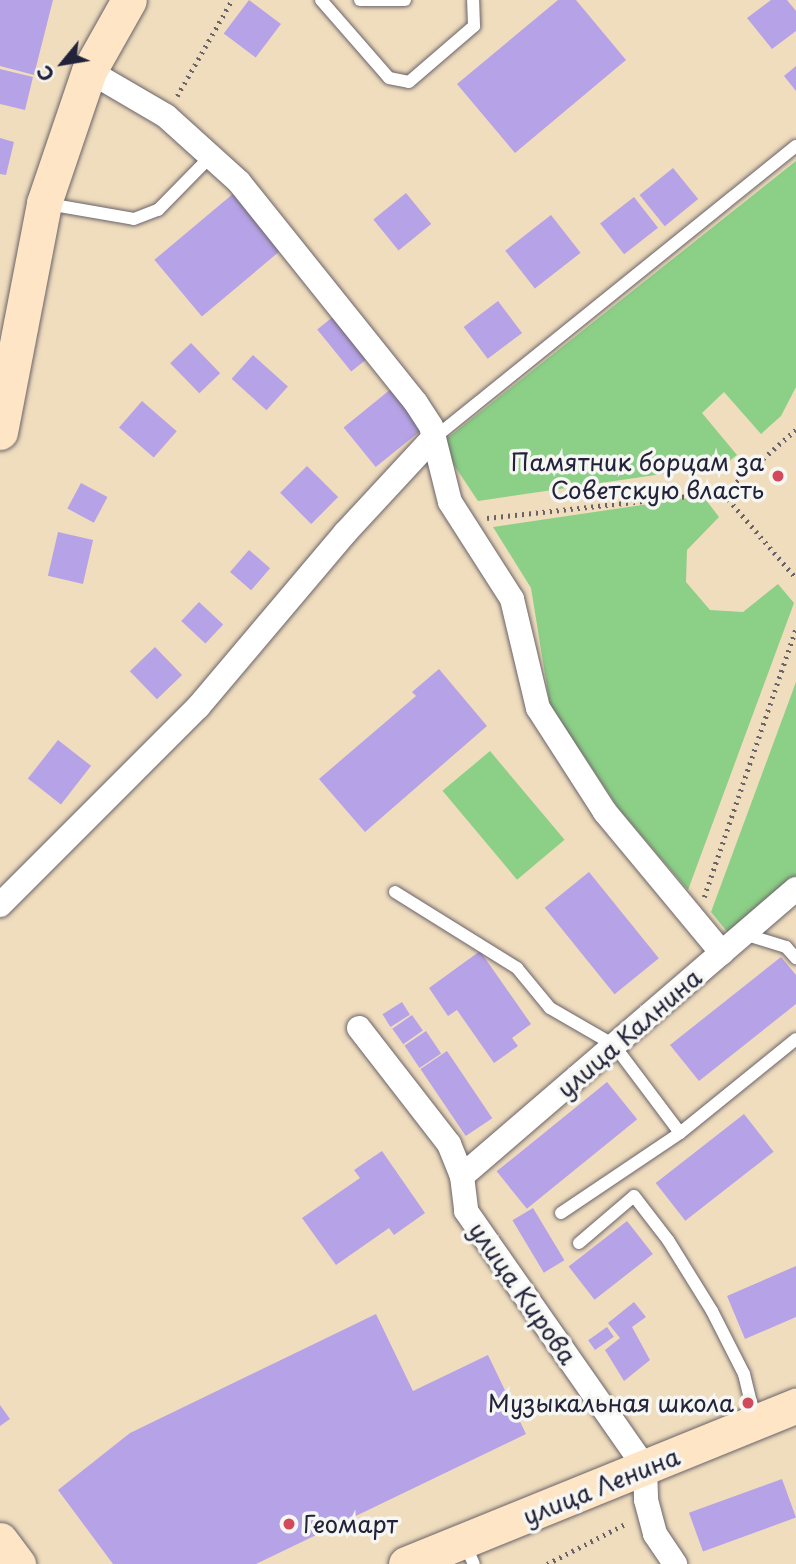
<!DOCTYPE html>
<meta charset="utf-8">
<style>
body{margin:0}
#map{position:relative;width:796px;height:1564px;overflow:hidden;background:#f0ddbe;font-family:"Playpen Sans",sans-serif}
div>[style]{position:absolute}
.green>*{inset:0;background:#8ccf87;transform-origin:0 0}
.building>*{inset:0;background:#b6a2e6;transform-origin:0 0}
.path>*{height:4.5px;margin-top:-2.25px;transform-origin:0;background:repeating-linear-gradient(90deg,#6a6369 0 2px,transparent 0 7px)}
.roads{filter:drop-shadow(0 0 2px #6a6369) drop-shadow(0 0 2px #6a6369)}
.service>*{height:12px;margin:-6px;padding:0 6px;transform-origin:6px;border-radius:6px;background:#fff}
.minor>*{height:24px;margin:-12px;padding:0 12px;transform-origin:12px;border-radius:12px;background:#fff}
.secondary>*{height:35px;margin:-17.5px;padding:0 17.5px;transform-origin:17.5px;border-radius:17.5px;background:#fee5c5}
.dots>*{width:19px;height:19px;translate:-50% -50%;box-sizing:border-box;border:4px solid #f6f6f2;border-radius:50%}
span{translate:-50% -50%;white-space:nowrap;text-align:center;line-height:1.15;-webkit-text-stroke:7px #f6f6f2;paint-order:stroke}
.poi-label{font-size:24px;color:#22223b}
.right{translate:-100% -50%;text-align:right}
.left{translate:0 -50%;text-align:left}
.street-label{font-size:24px;color:#22223b}
.north{position:absolute;left:28px;top:28px;width:70px;height:70px;-webkit-text-stroke:5px #f6f6f2;paint-order:stroke;rotate:240deg;font-size:19px;font-weight:700;line-height:28px;text-align:center;color:#22223b}
.north::after{content:'';display:block;margin:auto;width:24px;height:32px;background:#22223b;clip-path:polygon(50% 0,100% 100%,50% 72%,0 100%)}
</style>
<div id="map">
<div class="green">
<i style="clip-path:polygon(796px 161px,796px 387px,781px 416px,761px 434px,724px 392px,702px 413px,737px 455px,724px 465px,478px 501px,440px 444px)"></i>
<i style="clip-path:polygon(703px 496px,719px 517px,687px 550px,686px 582px,710px 610px,743px 612px,778px 584px,794px 603px,688px 890px,619px 809px,550px 705px,531px 588px,493px 527px)"></i>
<i style="clip-path:polygon(796px 682px,796px 876px,729px 934px,711px 912px)"></i>
<i style="left:490px;top:751px;width:116px;height:62px;rotate:50deg"></i>
</div>
<div class="building">
<i style="clip-path:polygon(0 0,53px 0,34px 75px,0 66px)"></i>
<i style="left:249px;top:0;width:40px;height:42px;rotate:37deg"></i>
<i style="clip-path:polygon(558px 0,576px 0,626px 60px,515px 153px,457px 84px)"></i>
<i style="clip-path:polygon(771px 0,787px 0,796px 11px,796px 31px,772px 49px,747px 18px)"></i>
<i style="clip-path:polygon(796px 66px,796px 91px,784px 76px)"></i>
<i style="clip-path:polygon(0 69px,33px 77px,25px 110px,0 104px)"></i>
<i style="clip-path:polygon(0 138px,14px 142px,6px 175px,0 174px)"></i>
<i style="left:673px;top:168px;width:40px;height:43px;rotate:51deg"></i>
<i style="left:234px;top:193px;width:74px;height:104px;rotate:50deg"></i>
<i style="left:406px;top:193px;width:40px;height:42px;rotate:51deg"></i>
<i style="left:634px;top:197px;width:39px;height:43px;rotate:52deg"></i>
<i style="left:551px;top:215px;width:48px;height:58px;rotate:52deg"></i>
<i style="left:498px;top:301px;width:40px;height:43px;rotate:53deg"></i>
<i style="left:339px;top:312px;width:54px;height:28px;rotate:51deg"></i>
<i style="left:191px;top:343px;width:42px;height:29px;rotate:46deg"></i>
<i style="left:253px;top:355px;width:47px;height:32px;rotate:42deg"></i>
<i style="left:391px;top:389px;width:51px;height:61px;rotate:51deg"></i>
<i style="left:142px;top:401px;width:46px;height:35px;rotate:41deg"></i>
<i style="left:307px;top:466px;width:44px;height:38px;rotate:45deg"></i>
<i style="left:81px;top:483px;width:30px;height:29px;rotate:28deg"></i>
<i style="left:58px;top:532px;width:36px;height:45px;rotate:13deg"></i>
<i style="left:249px;top:550px;width:28px;height:29px;rotate:41deg"></i>
<i style="left:199px;top:602px;width:33px;height:26px;rotate:43deg"></i>
<i style="left:155px;top:647px;width:39px;height:35px;rotate:46deg"></i>
<i style="clip-path:polygon(439px 669px,487px 726px,365px 832px,319px 779px,416px 696px,412px 692px)"></i>
<i style="left:58px;top:740px;width:42px;height:49px;rotate:38deg"></i>
<i style="left:589px;top:872px;width:111px;height:57px;rotate:51deg"></i>
<i style="clip-path:polygon(480px 951px,531px 1024px,512px 1038px,518px 1046px,494px 1063px,457px 1010px,448px 1016px,429px 988px)"></i>
<i style="clip-path:polygon(781px 957px,796px 975px,796px 1004px,699px 1081px,670px 1045px)"></i>
<i style="left:402px;top:1002px;width:15px;height:23px;rotate:58deg"></i>
<i style="left:412px;top:1015px;width:19px;height:24px;rotate:55deg"></i>
<i style="left:426px;top:1031px;width:27px;height:26px;rotate:56deg"></i>
<i style="left:447px;top:1051px;width:81px;height:32px;rotate:56deg"></i>
<i style="left:607px;top:1082px;width:48px;height:142px;rotate:51deg"></i>
<i style="left:744px;top:1114px;width:48px;height:112px;rotate:52deg"></i>
<i style="clip-path:polygon(382px 1151px,425px 1213px,394px 1235px,389px 1228px,336px 1265px,302px 1218px,360px 1178px,354px 1170px)"></i>
<i style="left:533px;top:1208px;width:61px;height:24px;rotate:59deg"></i>
<i style="left:627px;top:1221px;width:42px;height:74px;rotate:52deg"></i>
<i style="clip-path:polygon(796px 1266px,796px 1317px,745px 1339px,727px 1296px)"></i>
<i style="clip-path:polygon(634px 1302px,646px 1317px,632px 1327px,650px 1360px,624px 1381px,605px 1350px,620px 1338px,608px 1323px)"></i>
<i style="clip-path:polygon(376px 1314px,413px 1391px,488px 1355px,526px 1434px,256px 1564px,113px 1564px,58px 1490px,130px 1433px)"></i>
<i style="left:607px;top:1327px;width:12px;height:23px;rotate:55deg"></i>
<i style="clip-path:polygon(0 1405px,10px 1419px,0 1426px)"></i>
<i style="left:782px;top:1479px;width:41px;height:99px;rotate:70deg"></i>
</div>
<div class="path">
<i style="left:177px;top:96px;width:111px;rotate:-60.2deg"></i>
<i style="left:796px;top:430px;width:96px;rotate:138.4deg"></i>
<i style="left:724px;top:494px;width:111px;rotate:49.4deg"></i>
<i style="left:487px;top:518px;width:240px;rotate:-6.2deg"></i>
<i style="left:704px;top:897px;width:283px;rotate:-71.1deg"></i>
<i style="left:547px;top:1564px;width:90px;rotate:-27.1deg"></i>
</div>
<div class="roads">
<div class="service">
<i style="left:321px;top:0;width:103px;rotate:48.9deg"></i>
<i style="left:389px;top:78px;width:20px;rotate:11deg"></i>
<i style="left:409px;top:82px;width:86px;rotate:-40.7deg"></i>
<i style="left:474px;top:26px;width:26px;rotate:-92deg"></i>
<i style="left:360px;top:0;width:45px"></i>
<i style="left:48px;top:204px;width:87px;rotate:9.9deg"></i>
<i style="left:134px;top:219px;width:26px;rotate:-21deg"></i>
<i style="left:158px;top:210px;width:77px;rotate:-45.5deg"></i>
<i style="left:434px;top:438px;width:465px;rotate:-38.9deg"></i>
<i style="left:395px;top:892px;width:144px;rotate:31.9deg"></i>
<i style="left:517px;top:968px;width:52px;rotate:50.5deg"></i>
<i style="left:550px;top:1008px;width:74px;rotate:30deg"></i>
<i style="left:614px;top:1045px;width:110px;rotate:53.1deg"></i>
<i style="left:680px;top:1133px;width:149px;rotate:-39deg"></i>
<i style="left:744px;top:934px;width:44px;rotate:17.2deg"></i>
<i style="left:786px;top:947px;width:15px;rotate:48deg"></i>
<i style="left:561px;top:1213px;width:143px;rotate:-33.9deg"></i>
<i style="left:579px;top:1243px;width:72px;rotate:-40.5deg"></i>
<i style="left:634px;top:1196px;width:56px;rotate:52.3deg"></i>
<i style="left:668px;top:1240px;width:84px;rotate:58.2deg"></i>
<i style="left:712px;top:1311px;width:71px;rotate:63.1deg"></i>
<i style="left:744px;top:1374px;width:46px;rotate:76.3deg"></i>
<i style="left:464px;top:1542px;width:24px;rotate:66deg"></i>
</div>
<div class="minor">
<i style="left:89px;top:71px;width:89px;rotate:30.3deg"></i>
<i style="left:166px;top:116px;width:98px;rotate:42.1deg"></i>
<i style="left:239px;top:182px;width:283px;rotate:51.3deg"></i>
<i style="left:416px;top:403px;width:27px;rotate:57deg"></i>
<i style="left:431px;top:426px;width:78px;rotate:76deg"></i>
<i style="left:450px;top:502px;width:115px;rotate:57.4deg"></i>
<i style="left:512px;top:599px;width:112px;rotate:76.6deg"></i>
<i style="left:538px;top:708px;width:124px;rotate:57.2deg"></i>
<i style="left:605px;top:812px;width:183px;rotate:50.3deg"></i>
<i style="left:0;top:905px;width:280px;rotate:-45deg"></i>
<i style="left:198px;top:707px;width:228px;rotate:-49.8deg"></i>
<i style="left:345px;top:533px;width:129px;rotate:-47.2deg"></i>
<i style="left:359px;top:1028px;width:147px;rotate:52.2deg"></i>
<i style="left:449px;top:1144px;width:35px;rotate:68deg"></i>
<i style="left:462px;top:1176px;width:35px;rotate:83deg"></i>
<i style="left:466px;top:1211px;width:313px;rotate:55.1deg"></i>
<i style="left:645px;top:1468px;width:32px;rotate:88deg"></i>
<i style="left:646px;top:1500px;width:35px;rotate:75deg"></i>
<i style="left:655px;top:1534px;width:36px;rotate:56deg"></i>
<i style="left:462px;top:1176px;width:440px;rotate:-40.7deg"></i>
</div>
<div class="secondary">
<i style="left:0;top:432px;width:233px;rotate:-79.1deg"></i>
<i style="left:44px;top:203px;width:139px;rotate:-71.2deg"></i>
<i style="left:89px;top:71px;width:81px;rotate:-60.6deg"></i>
<i style="left:0;top:1540px;width:30px;rotate:53deg"></i>
<i style="left:406px;top:1564px;width:421px;rotate:-22.1deg"></i>
</div>
</div>
<div class="dots">
<i style="left:778px;top:476px;background:#d1495b"></i>
<i style="left:748px;top:1403px;background:#d1495b"></i>
<i style="left:289px;top:1524px;background:#d1495b"></i>
</div>
<div class="poi-label">
<span class="right" style="left:764px;top:476px">Памятник борцам за<br>Советскую власть</span>
<span class="right" style="left:734px;top:1403px">Музыкальная школа</span>
<span class="left" style="left:303px;top:1524px">Геомарт</span>
</div>
<div class="street-label">
<span style="left:629px;top:1033px;rotate:-41deg">улица Калнина</span>
<span style="left:523px;top:1293px;rotate:55deg">улица Кирова</span>
<span style="left:601px;top:1486px;rotate:-22deg">улица Ленина</span>
</div>
<div class="north">С</div>
</div>
